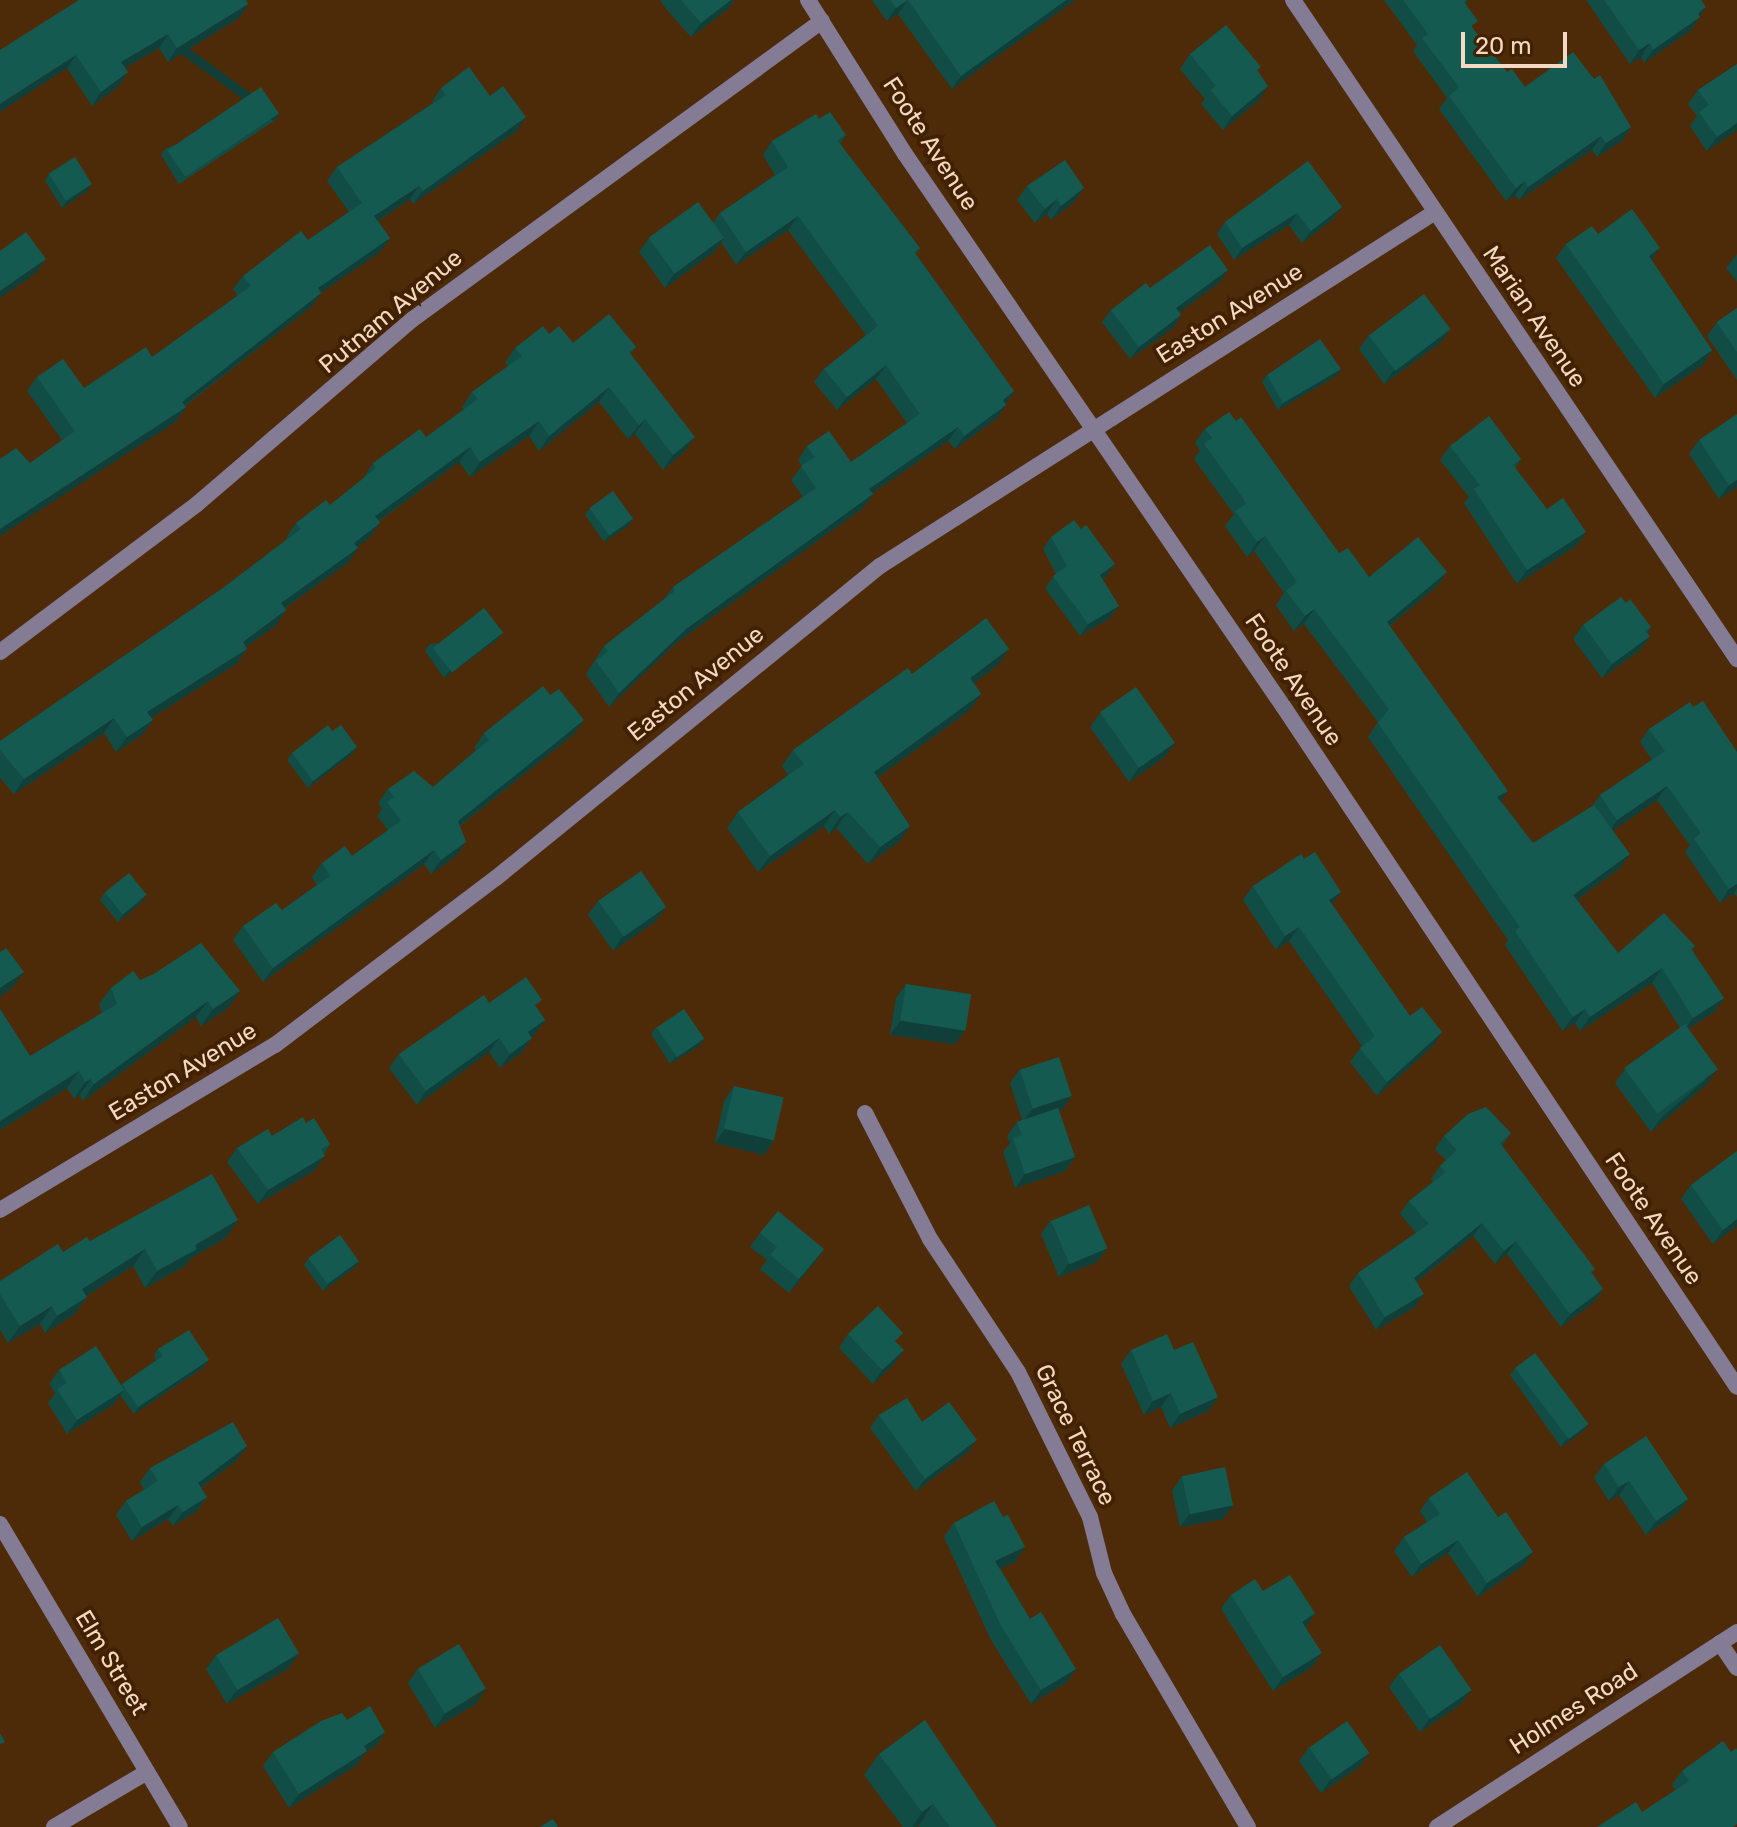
<!DOCTYPE html>
<style>
body{margin:0}
#map{position:relative;width:1737px;height:1827px;overflow:hidden;background:#4d2b09;font-family:Rubik,sans-serif}
div>[style]{position:absolute}
.minor>*{height:16px;margin:-8px;padding:0 8px;transform-origin:8px;border-radius:8px;background:#847c95}
.tertiary>*{height:16px;margin:-8px;padding:0 8px;transform-origin:8px;border-radius:8px;background:#847c95}
.wall>*{inset:0;background:#124d45}
.shaded-wall>*{inset:0;background:#0f3f38;transform-origin:0 0}
.building>*{inset:0;background:#155a50;transform-origin:0 0}
span{translate:-50% -50%;white-space:nowrap;text-align:center;line-height:1.15;-webkit-text-stroke:8px #422100;paint-order:stroke}
.street-label{font-size:24px;color:#f5d9c3}
.scale{position:absolute;left:1461px;top:32px;width:106px;height:36px;box-sizing:border-box;border:4px solid #f5d9c3;border-top:0;padding-left:10px;font-size:24px;line-height:28px;white-space:nowrap;color:#f5d9c3;-webkit-text-stroke:6px #422100;paint-order:stroke}
</style>
<div id="map">
<div class="minor">
<i style="left:808px;top:0;width:182px;rotate:57.8deg"></i>
<i style="left:905px;top:154px;width:669px;rotate:55.6deg"></i>
<i style="left:1283px;top:706px;width:818px;rotate:56.31deg"></i>
<i style="left:1293px;top:0;width:795px;rotate:56.03deg"></i>
<i style="left:0;top:652px;width:246px;rotate:-36.9deg"></i>
<i style="left:197px;top:504px;width:284px;rotate:-40.6deg"></i>
<i style="left:413px;top:319px;width:506px;rotate:-36.08deg"></i>
<i style="left:865px;top:1113px;width:142px;rotate:62.7deg"></i>
<i style="left:930px;top:1239px;width:159px;rotate:56.5deg"></i>
<i style="left:1018px;top:1372px;width:162px;rotate:63.6deg"></i>
<i style="left:1090px;top:1517px;width:58px;rotate:76deg"></i>
<i style="left:1104px;top:1573px;width:45px;rotate:65.1deg"></i>
<i style="left:1123px;top:1614px;width:247px;rotate:59.6deg"></i>
<i style="left:0;top:1210px;width:321px;rotate:-31deg"></i>
<i style="left:275px;top:1045px;width:277px;rotate:-37.1deg"></i>
<i style="left:496px;top:878px;width:495px;rotate:-39.1deg"></i>
<i style="left:880px;top:566px;width:658px;rotate:-32.53deg"></i>
<i style="left:1720px;top:1643px;width:30px;rotate:56deg"></i>
<i style="left:54px;top:1827px;width:108px;rotate:-30.6deg"></i>
</div>
<div class="tertiary">
<i style="left:0;top:1524px;width:352px;rotate:59.3deg"></i>
<i style="left:1437px;top:1827px;width:358px;rotate:-33deg"></i>
</div>
<div class="wall">
<i style="clip-path:polygon(660px 0,734px 0,729px 8px,691px 37px,666px 9px)"></i>
<i style="clip-path:polygon(872px 0,1075px 0,952px 89px,898px 14px,887px 21px)"></i>
<i style="clip-path:polygon(1384px 0,1468px 0,1465px 4px,1473px 29px,1507px 72px,1525px 87px,1631px 127px,1622px 141px,1597px 157px,1592px 150px,1519px 200px,1515px 195px,1506px 201px,1439px 109px,1447px 98px,1413px 51px,1417px 45px)"></i>
<i style="clip-path:polygon(1586px 0,1701px 0,1700px 16px,1691px 30px,1644px 63px,1641px 57px,1630px 64px)"></i>
<i style="clip-path:polygon(248px 4px,239px 18px,168px 62px,159px 48px,125px 68px,119px 86px,92px 106px,67px 68px,0 50px)"></i>
<i style="clip-path:polygon(1190px 54px,1258px 72px,1259px 100px,1223px 130px,1201px 104px,1205px 99px,1180px 69px)"></i>
<i style="clip-path:polygon(1737px 64px,1737px 130px,1707px 151px,1690px 126px,1697px 116px,1688px 104px,1698px 90px)"></i>
<i style="clip-path:polygon(441px 88px,517px 131px,413px 204px,410px 199px,378px 221px,390px 238px,380px 252px,321px 292px,312px 306px,185px 406px,186px 407px,176px 421px,165px 429px,62px 440px,27px 391px,37px 377px,84px 388px,152px 357px,238px 296px,233px 289px,243px 276px,308px 240px,349px 212px,327px 181px,337px 167px,433px 103px,432px 102px)"></i>
<i style="clip-path:polygon(279px 114px,274px 121px,179px 184px,161px 155px,166px 148px)"></i>
<i style="clip-path:polygon(819px 119px,846px 135px,840px 144px,920px 248px,916px 254px,1014px 391px,997px 418px,955px 449px,948px 441px,872px 493px,873px 494px,863px 508px,676px 643px,609px 707px,586px 674px,604px 646px,664px 599px,673px 587px,803px 497px,791px 480px,802px 466px,798px 460px,807px 446px,851px 462px,907px 423px,876px 379px,837px 410px,814px 382px,824px 369px,866px 335px,788px 230px,736px 265px,721px 242px,714px 252px,665px 288px,639px 252px,649px 238px,713px 223px,720px 213px,775px 175px,763px 155px,772px 141px)"></i>
<i style="clip-path:polygon(49px 174px,87px 191px,62px 208px,45px 181px)"></i>
<i style="clip-path:polygon(1027px 186px,1074px 202px,1051px 220px,1047px 214px,1035px 223px,1017px 200px)"></i>
<i style="clip-path:polygon(1342px 207px,1333px 219px,1302px 243px,1289px 225px,1234px 260px,1217px 234px,1225px 222px)"></i>
<i style="clip-path:polygon(1598px 234px,1651px 260px,1712px 350px,1703px 365px,1655px 398px,1556px 258px,1566px 244px)"></i>
<i style="clip-path:polygon(1737px 254px,1737px 282px,1726px 268px)"></i>
<i style="clip-path:polygon(1220px 282px,1179px 312px,1181px 315px,1173px 328px,1130px 359px,1102px 322px,1111px 310px,1150px 288px)"></i>
<i style="clip-path:polygon(1737px 308px,1737px 380px,1707px 336px,1717px 322px)"></i>
<i style="clip-path:polygon(1450px 329px,1440px 343px,1384px 384px,1359px 349px,1369px 335px)"></i>
<i style="clip-path:polygon(549px 334px,573px 343px,636px 347px,630px 354px,684px 452px,663px 470px,635px 434px,628px 439px,599px 402px,539px 451px,529px 436px,470px 477px,459px 462px,379px 521px,380px 523px,369px 538px,357px 547px,348px 563px,285px 608px,286px 610px,276px 625px,246px 647px,236px 664px,151px 718px,153px 720px,142px 735px,116px 752px,104px 733px,14px 794px,0 778px,0 741px,223px 588px,287px 539px,286px 538px,296px 523px,330px 505px,363px 479px,373px 463px,426px 437px,464px 410px,462px 407px,472px 392px,508px 366px,505px 363px,515px 348px)"></i>
<i style="clip-path:polygon(1341px 369px,1336px 376px,1278px 410px,1262px 382px,1267px 375px)"></i>
<i style="clip-path:polygon(1205px 429px,1339px 553px,1369px 577px,1447px 572px,1437px 586px,1390px 626px,1501px 801px,1533px 843px,1591px 808px,1600px 795px,1652px 760px,1640px 742px,1649px 729px,1693px 707px,1737px 752px,1737px 897px,1734px 893px,1720px 903px,1685px 852px,1690px 845px,1657px 800px,1613px 830px,1620px 868px,1577px 900px,1618px 953px,1695px 946px,1692px 950px,1724px 998px,1714px 1012px,1688px 1029px,1708px 1083px,1651px 1132px,1615px 1083px,1625px 1069px,1680px 1028px,1652px 983px,1580px 1031px,1575px 1023px,1563px 1031px,1505px 945px,1508px 940px,1368px 737px,1378px 722px,1304px 624px,1294px 631px,1276px 605px,1284px 593px,1254px 551px,1247px 557px,1225px 526px,1234px 514px,1233px 513px,1194px 459px,1200px 450px,1195px 443px)"></i>
<i style="clip-path:polygon(1699px 440px,1737px 487px,1719px 499px,1689px 454px)"></i>
<i style="clip-path:polygon(1450px 446px,1521px 459px,1515px 468px,1547px 509px,1586px 532px,1576px 546px,1517px 584px,1464px 503px,1469px 497px,1440px 460px)"></i>
<i style="clip-path:polygon(590px 508px,633px 519px,628px 526px,604px 542px,585px 515px)"></i>
<i style="clip-path:polygon(1051px 537px,1106px 577px,1103px 580px,1110px 618px,1080px 636px,1045px 588px,1056px 574px,1043px 549px)"></i>
<i style="clip-path:polygon(1626px 603px,1651px 627px,1647px 633px,1650px 636px,1640px 650px,1602px 678px,1573px 639px,1583px 625px)"></i>
<i style="clip-path:polygon(498px 639px,444px 678px,425px 651px,430px 644px)"></i>
<i style="clip-path:polygon(998px 665px,974px 683px,981px 694px,970px 710px,877px 778px,910px 826px,899px 842px,868px 864px,836px 828px,829px 834px,824px 826px,758px 872px,727px 828px,738px 812px,788px 775px,782px 766px,793px 750px,912px 674px)"></i>
<i style="clip-path:polygon(1100px 713px,1165px 757px,1129px 782px,1090px 727px)"></i>
<i style="clip-path:polygon(332px 731px,352px 754px,308px 788px,287px 760px,292px 753px)"></i>
<i style="clip-path:polygon(484px 733px,574px 734px,460px 826px,456px 856px,431px 874px,424px 864px,263px 982px,233px 940px,243px 926px,282px 910px,317px 885px,312px 877px,322px 863px,352px 856px,388px 830px,377px 816px,382px 809px,378px 803px,388px 789px,433px 787px,476px 750px,474px 748px)"></i>
<i style="clip-path:polygon(1253px 886px,1332px 905px,1410px 1016px,1442px 1032px,1433px 1046px,1377px 1096px,1350px 1062px,1362px 1046px,1289px 941px,1276px 950px,1243px 900px)"></i>
<i style="clip-path:polygon(105px 892px,142px 902px,118px 922px,100px 900px)"></i>
<i style="clip-path:polygon(598px 901px,656px 921px,613px 951px,588px 915px)"></i>
<i style="clip-path:polygon(140px 980px,240px 991px,228px 1008px,201px 1026px,196px 1017px,83px 1101px,80px 1095px,74px 1099px,67px 1088px,0 1130px,0 1009px,30px 1056px,102px 1013px,99px 1004px,111px 988px)"></i>
<i style="clip-path:polygon(906px 984px,965px 1030px,955px 1044px,890px 1035px,896px 998px)"></i>
<i style="clip-path:polygon(489px 1003px,537px 1008px,545px 1020px,535px 1034px,531px 1037px,532px 1038px,522px 1052px,500px 1068px,489px 1052px,417px 1105px,389px 1068px,399px 1054px)"></i>
<i style="clip-path:polygon(656px 1027px,704px 1039px,699px 1046px,670px 1064px,651px 1034px)"></i>
<i style="clip-path:polygon(1020px 1069px,1062px 1110px,1059px 1111px,1075px 1157px,1065px 1171px,1015px 1188px,1003px 1152px,1010px 1143px,1007px 1136px,1017px 1122px,1022px 1120px,1010px 1083px)"></i>
<i style="clip-path:polygon(734px 1086px,774px 1140px,764px 1155px,715px 1143px,724px 1101px)"></i>
<i style="clip-path:polygon(306px 1123px,330px 1144px,315px 1170px,258px 1204px,227px 1162px,237px 1148px)"></i>
<i style="clip-path:polygon(1511px 1133px,1502px 1146px,1603px 1289px,1594px 1302px,1561px 1327px,1507px 1254px,1495px 1264px,1473px 1236px,1417px 1282px,1415px 1307px,1376px 1330px,1349px 1286px,1358px 1273px,1416px 1233px,1400px 1214px,1409px 1201px,1433px 1182px,1431px 1179px,1440px 1166px,1446px 1160px,1435px 1149px,1444px 1136px)"></i>
<i style="clip-path:polygon(1737px 1151px,1737px 1226px,1713px 1244px,1681px 1199px,1691px 1185px)"></i>
<i style="clip-path:polygon(1051px 1220px,1107px 1248px,1097px 1262px,1059px 1277px,1041px 1234px)"></i>
<i style="clip-path:polygon(760px 1233px,824px 1249px,814px 1263px,789px 1293px,760px 1269px,767px 1260px,750px 1247px)"></i>
<i style="clip-path:polygon(226px 1238px,191px 1258px,185px 1266px,145px 1288px,133px 1266px,86px 1296px,75px 1314px,45px 1333px,40px 1324px,8px 1343px,0 1330px,0 1281px,90px 1241px)"></i>
<i style="clip-path:polygon(309px 1258px,359px 1261px,354px 1268px,323px 1291px,304px 1265px)"></i>
<i style="clip-path:polygon(848px 1334px,894px 1364px,873px 1384px,839px 1348px)"></i>
<i style="clip-path:polygon(158px 1349px,204px 1367px,134px 1414px,120px 1395px,114px 1404px,67px 1434px,48px 1403px,55px 1393px,49px 1384px,59px 1370px,121px 1385px,156px 1360px,154px 1356px)"></i>
<i style="clip-path:polygon(1131px 1350px,1174px 1350px,1218px 1397px,1208px 1411px,1170px 1428px,1161px 1407px,1144px 1415px,1121px 1364px)"></i>
<i style="clip-path:polygon(1515px 1368px,1588px 1424px,1583px 1431px,1561px 1447px,1510px 1375px)"></i>
<i style="clip-path:polygon(879px 1415px,922px 1422px,968px 1452px,916px 1491px,870px 1428px)"></i>
<i style="clip-path:polygon(247px 1446px,237px 1460px,201px 1488px,207px 1497px,197px 1511px,173px 1526px,168px 1519px,132px 1541px,116px 1515px,126px 1501px,144px 1490px,140px 1482px,150px 1468px)"></i>
<i style="clip-path:polygon(1604px 1464px,1688px 1499px,1678px 1513px,1646px 1535px,1619px 1495px,1609px 1501px,1594px 1478px)"></i>
<i style="clip-path:polygon(1182px 1476px,1233px 1505px,1223px 1519px,1180px 1527px,1172px 1491px)"></i>
<i style="clip-path:polygon(1429px 1498px,1498px 1517px,1524px 1565px,1478px 1597px,1448px 1553px,1412px 1577px,1394px 1551px,1404px 1537px,1427px 1522px,1420px 1511px)"></i>
<i style="clip-path:polygon(954px 1523px,1015px 1562px,1000px 1568px,1030px 1619px,1076px 1669px,1066px 1683px,1031px 1704px,991px 1640px,944px 1537px)"></i>
<i style="clip-path:polygon(1263px 1591px,1315px 1613px,1306px 1627px,1312px 1667px,1273px 1691px,1221px 1609px,1231px 1595px)"></i>
<i style="clip-path:polygon(216px 1655px,289px 1668px,227px 1704px,206px 1669px)"></i>
<i style="clip-path:polygon(418px 1669px,476px 1704px,435px 1728px,408px 1683px)"></i>
<i style="clip-path:polygon(1399px 1673px,1471px 1690px,1461px 1704px,1420px 1732px,1389px 1687px)"></i>
<i style="clip-path:polygon(347px 1720px,385px 1732px,376px 1746px,365px 1753px,357px 1765px,289px 1808px,263px 1766px,273px 1752px)"></i>
<i style="clip-path:polygon(1309px 1747px,1369px 1753px,1359px 1767px,1321px 1793px,1299px 1761px)"></i>
<i style="clip-path:polygon(1737px 1750px,1642px 1812px,1676px 1790px,1672px 1785px,1682px 1771px)"></i>
<i style="clip-path:polygon(879px 1754px,997px 1827px,920px 1827px,919px 1825px,916px 1827px,903px 1827px,864px 1775px)"></i>
</div>
<div class="shaded-wall">
<i style="clip-path:polygon(731px 0,734px 0,729px 8px,691px 37px,701px 23px)"></i>
<i style="clip-path:polygon(908px 0,898px 14px,887px 21px,896px 8px)"></i>
<i style="clip-path:polygon(1066px 0,1075px 0,952px 89px,961px 76px)"></i>
<i style="clip-path:polygon(248px 4px,239px 18px,168px 62px,177px 48px)"></i>
<i style="clip-path:polygon(1706px 7px,1691px 30px,1644px 63px,1653px 50px)"></i>
<i style="clip-path:polygon(168px 34px,159px 48px,111px 76px,121px 62px)"></i>
<i style="clip-path:polygon(1650px 43px,1641px 57px,1630px 64px,1639px 50px)"></i>
<i style="clip-path:polygon(76px 55px,67px 68px,0 112px,0 104px)"></i>
<i style="clip-path:polygon(128px 72px,119px 86px,92px 106px,101px 92px)"></i>
<i style="clip-path:polygon(1268px 86px,1259px 100px,1223px 130px,1232px 116px)"></i>
<i style="left:279px;top:114px;width:9px;height:114px;rotate:126deg"></i>
<i style="clip-path:polygon(526px 117px,517px 131px,413px 204px,423px 191px)"></i>
<i style="clip-path:polygon(1737px 123px,1737px 130px,1707px 151px,1717px 137px)"></i>
<i style="clip-path:polygon(1631px 127px,1622px 141px,1597px 157px,1606px 143px)"></i>
<i style="clip-path:polygon(1601px 136px,1592px 150px,1519px 200px,1528px 187px)"></i>
<i style="clip-path:polygon(1525px 181px,1515px 195px,1506px 201px,1516px 188px)"></i>
<i style="clip-path:polygon(92px 184px,87px 191px,62px 208px,67px 201px)"></i>
<i style="clip-path:polygon(419px 186px,410px 199px,365px 229px,374px 216px)"></i>
<i style="clip-path:polygon(1084px 188px,1074px 202px,1051px 220px,1061px 206px)"></i>
<i style="clip-path:polygon(1057px 199px,1047px 214px,1035px 223px,1045px 209px)"></i>
<i style="clip-path:polygon(1342px 207px,1333px 219px,1302px 243px,1311px 231px)"></i>
<i style="clip-path:polygon(1297px 213px,1289px 225px,1234px 260px,1242px 248px)"></i>
<i style="clip-path:polygon(798px 216px,788px 230px,736px 265px,746px 252px)"></i>
<i style="clip-path:polygon(390px 238px,380px 252px,308px 302px,318px 288px)"></i>
<i style="clip-path:polygon(724px 238px,714px 252px,665px 288px,674px 274px)"></i>
<i style="clip-path:polygon(1660px 248px,1650px 262px,1649px 256px)"></i>
<i style="clip-path:polygon(46px 259px,36px 273px,0 298px,0 291px)"></i>
<i style="clip-path:polygon(1228px 270px,1220px 282px,1168px 321px,1176px 308px)"></i>
<i style="clip-path:polygon(321px 293px,312px 306px,172px 415px,182px 402px)"></i>
<i style="clip-path:polygon(1181px 315px,1173px 328px,1130px 359px,1139px 347px)"></i>
<i style="clip-path:polygon(1450px 329px,1440px 343px,1384px 384px,1394px 370px)"></i>
<i style="clip-path:polygon(1712px 350px,1703px 365px,1655px 398px,1664px 384px)"></i>
<i style="clip-path:polygon(886px 365px,876px 379px,837px 410px,847px 397px)"></i>
<i style="clip-path:polygon(1341px 369px,1336px 376px,1278px 410px,1283px 403px)"></i>
<i style="clip-path:polygon(609px 387px,599px 402px,539px 451px,549px 436px)"></i>
<i style="clip-path:polygon(1014px 391px,1005px 405px,1003px 400px)"></i>
<i style="clip-path:polygon(1006px 405px,997px 418px,955px 449px,964px 436px)"></i>
<i style="clip-path:polygon(186px 407px,176px 421px,165px 429px,0 536px,0 529px,9px 522px)"></i>
<i style="clip-path:polygon(645px 419px,635px 434px,628px 439px,639px 425px)"></i>
<i style="clip-path:polygon(539px 421px,529px 436px,470px 477px,480px 462px)"></i>
<i style="clip-path:polygon(958px 427px,948px 441px,859px 502px,869px 489px)"></i>
<i style="clip-path:polygon(695px 437px,684px 452px,663px 470px,673px 455px)"></i>
<i style="clip-path:polygon(470px 447px,459px 462px,364px 531px,375px 516px)"></i>
<i style="clip-path:polygon(1737px 480px,1737px 487px,1719px 499px,1729px 485px)"></i>
<i style="clip-path:polygon(873px 494px,863px 508px,676px 643px,609px 707px,619px 693px,686px 629px)"></i>
<i style="clip-path:polygon(633px 519px,628px 526px,604px 542px,609px 535px)"></i>
<i style="clip-path:polygon(380px 523px,369px 538px,343px 558px,354px 543px)"></i>
<i style="clip-path:polygon(1586px 532px,1576px 546px,1517px 584px,1527px 570px)"></i>
<i style="clip-path:polygon(1265px 536px,1254px 551px,1247px 557px,1257px 542px)"></i>
<i style="clip-path:polygon(358px 548px,348px 563px,270px 618px,281px 603px)"></i>
<i style="clip-path:polygon(1115px 564px,1106px 577px,1091px 588px,1100px 575px)"></i>
<i style="clip-path:polygon(1447px 572px,1437px 586px,1377px 636px,1387px 622px)"></i>
<i style="clip-path:polygon(1119px 606px,1110px 618px,1080px 636px,1088px 624px)"></i>
<i style="clip-path:polygon(1314px 609px,1304px 624px,1294px 631px,1305px 616px)"></i>
<i style="clip-path:polygon(286px 610px,276px 625px,232px 657px,243px 642px)"></i>
<i style="clip-path:polygon(503px 632px,498px 639px,444px 678px,449px 671px)"></i>
<i style="clip-path:polygon(1650px 636px,1640px 650px,1602px 678px,1612px 664px)"></i>
<i style="clip-path:polygon(247px 649px,236px 664px,137px 727px,147px 712px)"></i>
<i style="clip-path:polygon(1009px 649px,998px 665px,959px 694px,970px 678px)"></i>
<i style="clip-path:polygon(981px 694px,970px 710px,862px 789px,874px 772px)"></i>
<i style="clip-path:polygon(114px 718px,104px 733px,14px 794px,24px 779px)"></i>
<i style="clip-path:polygon(153px 720px,142px 735px,116px 752px,127px 737px)"></i>
<i style="clip-path:polygon(584px 720px,574px 734px,448px 835px,458px 821px)"></i>
<i style="clip-path:polygon(1175px 743px,1165px 757px,1129px 782px,1138px 768px)"></i>
<i style="clip-path:polygon(357px 747px,352px 754px,308px 788px,313px 781px)"></i>
<i style="clip-path:polygon(1667px 786px,1657px 800px,1608px 834px,1617px 820px)"></i>
<i style="clip-path:polygon(1508px 791px,1498px 805px,1497px 797px)"></i>
<i style="clip-path:polygon(835px 810px,824px 826px,758px 872px,770px 856px)"></i>
<i style="clip-path:polygon(848px 812px,836px 828px,829px 834px,840px 817px)"></i>
<i style="clip-path:polygon(910px 826px,899px 842px,868px 864px,880px 847px)"></i>
<i style="clip-path:polygon(466px 842px,456px 856px,431px 874px,441px 860px)"></i>
<i style="clip-path:polygon(434px 850px,424px 864px,263px 982px,273px 968px)"></i>
<i style="clip-path:polygon(1630px 854px,1620px 868px,1563px 910px,1573px 895px)"></i>
<i style="clip-path:polygon(1737px 884px,1737px 888px,1734px 893px,1720px 903px,1729px 889px)"></i>
<i style="clip-path:polygon(1341px 892px,1331px 906px,1329px 900px)"></i>
<i style="clip-path:polygon(147px 895px,142px 902px,118px 922px,123px 915px)"></i>
<i style="clip-path:polygon(666px 907px,656px 921px,613px 951px,622px 937px)"></i>
<i style="clip-path:polygon(1299px 927px,1289px 941px,1276px 950px,1285px 936px)"></i>
<i style="clip-path:polygon(1662px 968px,1652px 983px,1580px 1031px,1590px 1017px)"></i>
<i style="clip-path:polygon(24px 972px,12px 988px,0 997px,0 988px)"></i>
<i style="clip-path:polygon(240px 991px,228px 1008px,201px 1026px,213px 1009px)"></i>
<i style="clip-path:polygon(1724px 998px,1714px 1012px,1683px 1032px,1693px 1018px)"></i>
<i style="clip-path:polygon(208px 1001px,196px 1017px,83px 1101px,94px 1084px)"></i>
<i style="clip-path:polygon(1585px 1009px,1575px 1023px,1563px 1031px,1573px 1017px)"></i>
<i style="clip-path:polygon(545px 1020px,535px 1034px,518px 1046px,528px 1032px)"></i>
<i style="clip-path:polygon(900px 1021px,965px 1030px,955px 1044px,890px 1035px)"></i>
<i style="clip-path:polygon(1442px 1032px,1433px 1046px,1377px 1096px,1387px 1082px)"></i>
<i style="clip-path:polygon(499px 1038px,489px 1052px,417px 1105px,426px 1091px)"></i>
<i style="clip-path:polygon(532px 1038px,522px 1052px,500px 1068px,510px 1054px)"></i>
<i style="clip-path:polygon(704px 1039px,699px 1046px,670px 1064px,675px 1057px)"></i>
<i style="clip-path:polygon(1718px 1069px,1708px 1083px,1651px 1132px,1661px 1118px)"></i>
<i style="clip-path:polygon(79px 1071px,67px 1088px,0 1130px,0 1121px)"></i>
<i style="clip-path:polygon(91px 1079px,80px 1095px,74px 1099px,85px 1082px)"></i>
<i style="clip-path:polygon(1072px 1096px,1062px 1110px,1023px 1122px,1033px 1108px)"></i>
<i style="clip-path:polygon(725px 1129px,774px 1140px,764px 1155px,715px 1143px)"></i>
<i style="clip-path:polygon(325px 1156px,315px 1170px,258px 1204px,268px 1190px)"></i>
<i style="clip-path:polygon(1075px 1157px,1065px 1171px,1015px 1188px,1025px 1174px)"></i>
<i style="clip-path:polygon(1737px 1219px,1737px 1226px,1713px 1244px,1723px 1230px)"></i>
<i style="clip-path:polygon(238px 1220px,226px 1238px,191px 1258px,185px 1266px,145px 1288px,157px 1271px,195px 1245px)"></i>
<i style="clip-path:polygon(1482px 1223px,1473px 1236px,1405px 1291px,1414px 1278px)"></i>
<i style="clip-path:polygon(1516px 1241px,1507px 1254px,1495px 1264px,1504px 1251px)"></i>
<i style="clip-path:polygon(1107px 1248px,1097px 1262px,1059px 1277px,1069px 1263px)"></i>
<i style="clip-path:polygon(145px 1249px,133px 1266px,70px 1306px,82px 1289px)"></i>
<i style="clip-path:polygon(824px 1249px,814px 1263px,789px 1293px,799px 1279px)"></i>
<i style="clip-path:polygon(359px 1261px,354px 1268px,323px 1291px,328px 1284px)"></i>
<i style="clip-path:polygon(1603px 1289px,1594px 1302px,1561px 1327px,1570px 1314px)"></i>
<i style="clip-path:polygon(1424px 1294px,1415px 1307px,1376px 1330px,1385px 1317px)"></i>
<i style="clip-path:polygon(87px 1297px,75px 1314px,45px 1333px,57px 1316px)"></i>
<i style="clip-path:polygon(52px 1306px,40px 1324px,8px 1343px,20px 1326px)"></i>
<i style="clip-path:polygon(904px 1350px,894px 1364px,873px 1384px,882px 1370px)"></i>
<i style="clip-path:polygon(209px 1360px,204px 1367px,134px 1414px,138px 1407px)"></i>
<i style="clip-path:polygon(124px 1390px,114px 1404px,67px 1434px,77px 1420px)"></i>
<i style="clip-path:polygon(1171px 1393px,1161px 1407px,1144px 1415px,1153px 1401px)"></i>
<i style="clip-path:polygon(1218px 1397px,1208px 1411px,1170px 1428px,1180px 1414px)"></i>
<i style="clip-path:polygon(1588px 1424px,1583px 1431px,1561px 1447px,1566px 1440px)"></i>
<i style="clip-path:polygon(977px 1440px,968px 1452px,916px 1491px,925px 1479px)"></i>
<i style="clip-path:polygon(247px 1446px,237px 1460px,188px 1497px,198px 1483px)"></i>
<i style="clip-path:polygon(1629px 1481px,1619px 1495px,1609px 1501px,1619px 1487px)"></i>
<i style="clip-path:polygon(207px 1497px,197px 1511px,173px 1526px,183px 1512px)"></i>
<i style="clip-path:polygon(1688px 1499px,1678px 1513px,1646px 1535px,1656px 1521px)"></i>
<i style="clip-path:polygon(178px 1505px,168px 1519px,132px 1541px,142px 1527px)"></i>
<i style="clip-path:polygon(1233px 1505px,1223px 1519px,1180px 1527px,1190px 1513px)"></i>
<i style="clip-path:polygon(1458px 1540px,1448px 1553px,1412px 1577px,1421px 1564px)"></i>
<i style="clip-path:polygon(1025px 1547px,1015px 1562px,985px 1575px,995px 1561px)"></i>
<i style="clip-path:polygon(1533px 1552px,1524px 1565px,1478px 1597px,1487px 1583px)"></i>
<i style="clip-path:polygon(1315px 1613px,1305px 1628px,1302px 1622px)"></i>
<i style="clip-path:polygon(299px 1653px,289px 1668px,227px 1704px,237px 1690px)"></i>
<i style="clip-path:polygon(1322px 1653px,1312px 1667px,1273px 1691px,1283px 1677px)"></i>
<i style="clip-path:polygon(1076px 1669px,1066px 1683px,1031px 1704px,1041px 1690px)"></i>
<i style="clip-path:polygon(486px 1689px,476px 1704px,435px 1728px,445px 1714px)"></i>
<i style="clip-path:polygon(1471px 1690px,1461px 1704px,1420px 1732px,1430px 1718px)"></i>
<i style="clip-path:polygon(385px 1732px,376px 1746px,365px 1753px,357px 1765px,289px 1808px,299px 1794px,364px 1746px)"></i>
<i style="clip-path:polygon(1369px 1753px,1359px 1767px,1321px 1793px,1331px 1779px)"></i>
<i style="clip-path:polygon(933px 1804px,919px 1825px,916px 1827px,912px 1827px,922px 1812px)"></i>
</div>
<div class="building">
<i style="clip-path:polygon(79px 0,246px 0,248px 4px,177px 48px,168px 34px,121px 62px,128px 72px,101px 92px,76px 55px,0 104px,0 50px)"></i>
<i style="clip-path:polygon(681px 0,731px 0,701px 23px)"></i>
<i style="clip-path:polygon(890px 0,1066px 0,961px 76px,908px 0,896px 8px)"></i>
<i style="clip-path:polygon(1403px 0,1466px 0,1464px 2px,1478px 21px,1471px 26px,1507px 72px,1512px 69px,1525px 87px,1573px 52px,1594px 79px,1600px 75px,1631px 127px,1606px 143px,1601px 136px,1528px 187px,1525px 181px,1516px 188px,1449px 96px,1459px 87px,1422px 38px,1428px 34px)"></i>
<i style="clip-path:polygon(1604px 0,1701px 0,1706px 7px,1698px 13px,1700px 17px,1653px 50px,1650px 43px,1639px 50px)"></i>
<i style="clip-path:polygon(1226px 25px,1261px 67px,1257px 70px,1268px 86px,1232px 116px,1211px 90px,1216px 86px,1190px 54px)"></i>
<i style="clip-path:polygon(1737px 64px,1737px 123px,1717px 137px,1699px 112px,1709px 105px,1698px 90px)"></i>
<i style="clip-path:polygon(469px 67px,490px 96px,503px 86px,526px 117px,423px 191px,419px 186px,374px 216px,390px 238px,318px 288px,321px 293px,182px 402px,186px 407px,0 529px,0 459px,16px 448px,30px 463px,75px 431px,37px 377px,63px 359px,84px 388px,146px 347px,152px 357px,251px 286px,243px 276px,301px 231px,308px 240px,362px 203px,337px 167px,446px 95px,441px 88px)"></i>
<i style="left:261px;top:87px;width:32px;height:113px;rotate:56deg"></i>
<i style="clip-path:polygon(830px 112px,846px 135px,837px 140px,920px 248px,914px 252px,1014px 391px,1003px 400px,1006px 405px,964px 436px,958px 427px,869px 489px,873px 494px,686px 629px,619px 693px,596px 661px,608px 651px,604px 646px,675px 591px,673px 587px,816px 488px,801px 466px,815px 457px,807px 446px,829px 431px,851px 462px,920px 414px,886px 365px,847px 397px,824px 369px,878px 326px,798px 216px,746px 252px,720px 213px,788px 167px,772px 141px,816px 114px,819px 119px)"></i>
<i style="left:75px;top:157px;width:32px;height:31px;rotate:58deg"></i>
<i style="clip-path:polygon(1065px 160px,1084px 188px,1061px 206px,1057px 199px,1045px 209px,1027px 186px)"></i>
<i style="clip-path:polygon(1308px 161px,1342px 207px,1311px 231px,1297px 213px,1242px 248px,1225px 222px)"></i>
<i style="left:698px;top:202px;width:44px;height:61px;rotate:54deg"></i>
<i style="clip-path:polygon(1632px 209px,1660px 248px,1649px 256px,1712px 350px,1664px 384px,1566px 244px,1592px 226px,1598px 234px)"></i>
<i style="clip-path:polygon(26px 232px,46px 259px,0 291px,0 251px)"></i>
<i style="clip-path:polygon(1210px 245px,1228px 270px,1176px 308px,1181px 315px,1139px 347px,1111px 310px,1146px 283px,1150px 288px)"></i>
<i style="left:1424px;top:294px;width:44px;height:69px;rotate:53deg"></i>
<i style="clip-path:polygon(1737px 308px,1737px 352px,1717px 322px)"></i>
<i style="clip-path:polygon(609px 314px,636px 347px,629px 352px,695px 437px,673px 455px,645px 419px,639px 425px,609px 387px,549px 436px,539px 421px,480px 462px,470px 447px,375px 516px,380px 523px,354px 543px,358px 548px,281px 603px,286px 610px,243px 642px,247px 649px,147px 712px,153px 720px,127px 737px,114px 718px,24px 779px,0 750px,0 741px,223px 588px,301px 529px,296px 523px,326px 500px,330px 505px,376px 468px,373px 463px,420px 429px,426px 437px,478px 399px,472px 392px,522px 356px,515px 348px,543px 326px,549px 334px,559px 326px,573px 343px)"></i>
<i style="clip-path:polygon(1320px 339px,1341px 369px,1283px 403px,1267px 375px)"></i>
<i style="clip-path:polygon(1229px 412px,1236px 421px,1241px 417px,1339px 553px,1348px 548px,1369px 577px,1418px 537px,1447px 572px,1387px 622px,1508px 791px,1497px 797px,1533px 843px,1594px 805px,1630px 854px,1573px 895px,1618px 953px,1664px 913px,1695px 946px,1691px 949px,1724px 998px,1693px 1018px,1662px 968px,1590px 1017px,1585px 1009px,1573px 1017px,1515px 931px,1520px 927px,1378px 723px,1389px 709px,1314px 609px,1305px 616px,1286px 591px,1297px 582px,1265px 536px,1257px 542px,1235px 511px,1246px 504px,1243px 498px,1204px 444px,1212px 438px,1205px 429px)"></i>
<i style="clip-path:polygon(1737px 414px,1737px 480px,1729px 485px,1699px 440px)"></i>
<i style="clip-path:polygon(1489px 416px,1521px 459px,1513px 465px,1547px 509px,1563px 498px,1586px 532px,1527px 570px,1474px 489px,1480px 485px,1450px 446px)"></i>
<i style="left:613px;top:491px;width:34px;height:29px;rotate:54deg"></i>
<i style="clip-path:polygon(1074px 520px,1081px 529px,1086px 525px,1115px 564px,1100px 575px,1119px 606px,1088px 624px,1053px 576px,1067px 566px,1051px 537px)"></i>
<i style="clip-path:polygon(1621px 597px,1626px 603px,1630px 599px,1651px 627px,1645px 631px,1650px 636px,1612px 664px,1583px 625px)"></i>
<i style="left:484px;top:608px;width:31px;height:65px;rotate:52deg"></i>
<i style="clip-path:polygon(986px 618px,1009px 649px,970px 678px,981px 694px,874px 772px,910px 826px,880px 847px,848px 812px,840px 817px,835px 810px,770px 856px,738px 812px,804px 764px,793px 750px,908px 668px,912px 674px)"></i>
<i style="clip-path:polygon(543px 686px,550px 695px,559px 689px,584px 720px,458px 821px,466px 842px,441px 860px,434px 850px,273px 968px,243px 926px,276px 903px,282px 910px,330px 876px,322px 863px,345px 846px,352px 856px,401px 821px,387px 802px,394px 797px,388px 789px,414px 771px,433px 787px,489px 740px,484px 733px)"></i>
<i style="left:1136px;top:687px;width:68px;height:44px;rotate:55deg"></i>
<i style="clip-path:polygon(1703px 701px,1737px 752px,1737px 884px,1729px 889px,1694px 839px,1701px 833px,1667px 786px,1617px 820px,1600px 795px,1665px 751px,1649px 729px,1690px 702px,1693px 707px)"></i>
<i style="clip-path:polygon(328px 725px,332px 731px,341px 725px,357px 747px,313px 781px,292px 753px)"></i>
<i style="clip-path:polygon(1315px 852px,1341px 892px,1329px 900px,1410px 1016px,1422px 1007px,1442px 1032px,1387px 1082px,1360px 1048px,1375px 1036px,1299px 927px,1285px 936px,1253px 886px,1301px 854px,1304px 859px)"></i>
<i style="left:641px;top:871px;width:44px;height:52px;rotate:55deg"></i>
<i style="left:129px;top:873px;width:28px;height:31px;rotate:51deg"></i>
<i style="clip-path:polygon(201px 943px,240px 991px,213px 1009px,208px 1001px,94px 1084px,91px 1079px,85px 1082px,79px 1071px,0 1121px,0 1009px,30px 1056px,117px 1004px,111px 988px,133px 971px,140px 980px,152px 975px)"></i>
<i style="clip-path:polygon(6px 948px,24px 972px,0 988px,0 952px)"></i>
<i style="clip-path:polygon(526px 977px,542px 1000px,535px 1005px,545px 1020px,528px 1032px,532px 1038px,510px 1054px,499px 1038px,426px 1091px,399px 1054px,484px 995px,489px 1003px)"></i>
<i style="left:906px;top:984px;width:66px;height:37px;rotate:9deg"></i>
<i style="left:684px;top:1009px;width:36px;height:33px;rotate:56deg"></i>
<i style="left:1685px;top:1024px;width:56px;height:75px;rotate:54deg"></i>
<i style="left:1059px;top:1057px;width:41px;height:41px;rotate:72deg"></i>
<i style="left:734px;top:1086px;width:51px;height:44px;rotate:13deg"></i>
<i style="clip-path:polygon(1486px 1107px,1511px 1133px,1500px 1143px,1595px 1269px,1591px 1272px,1603px 1289px,1570px 1314px,1516px 1241px,1504px 1251px,1482px 1223px,1414px 1278px,1424px 1294px,1385px 1317px,1358px 1273px,1429px 1224px,1409px 1201px,1446px 1172px,1440px 1166px,1457px 1150px,1444px 1136px,1468px 1114px)"></i>
<i style="clip-path:polygon(1058px 1108px,1075px 1157px,1025px 1174px,1013px 1138px,1022px 1135px,1017px 1122px)"></i>
<i style="clip-path:polygon(303px 1117px,306px 1123px,314px 1118px,330px 1144px,321px 1149px,325px 1156px,268px 1190px,237px 1148px,268px 1129px,272px 1136px)"></i>
<i style="clip-path:polygon(1737px 1151px,1737px 1219px,1723px 1230px,1691px 1185px)"></i>
<i style="clip-path:polygon(212px 1174px,238px 1220px,195px 1245px,197px 1249px,157px 1271px,145px 1249px,82px 1289px,87px 1297px,57px 1316px,52px 1306px,20px 1326px,0 1294px,0 1281px,58px 1244px,63px 1252px,87px 1237px,90px 1241px)"></i>
<i style="left:1089px;top:1205px;width:47px;height:41px;rotate:67deg"></i>
<i style="clip-path:polygon(778px 1211px,824px 1249px,799px 1279px,770px 1255px,777px 1247px,760px 1233px)"></i>
<i style="left:340px;top:1235px;width:32px;height:39px;rotate:54deg"></i>
<i style="clip-path:polygon(878px 1306px,903px 1333px,895px 1341px,904px 1350px,882px 1370px,848px 1334px)"></i>
<i style="clip-path:polygon(189px 1330px,209px 1360px,138px 1407px,122px 1384px,163px 1356px,158px 1349px)"></i>
<i style="clip-path:polygon(1167px 1334px,1174px 1350px,1193px 1342px,1218px 1397px,1180px 1414px,1171px 1393px,1153px 1401px,1131px 1350px)"></i>
<i style="clip-path:polygon(96px 1346px,124px 1390px,77px 1420px,57px 1389px,67px 1383px,59px 1370px)"></i>
<i style="left:1535px;top:1353px;width:89px;height:25px;rotate:53deg"></i>
<i style="clip-path:polygon(907px 1398px,922px 1422px,949px 1402px,977px 1440px,925px 1479px,879px 1415px)"></i>
<i style="clip-path:polygon(233px 1422px,247px 1446px,198px 1483px,207px 1497px,183px 1512px,178px 1505px,142px 1527px,126px 1501px,158px 1481px,150px 1468px)"></i>
<i style="clip-path:polygon(1646px 1436px,1688px 1499px,1656px 1521px,1629px 1481px,1619px 1487px,1604px 1464px)"></i>
<i style="left:1225px;top:1467px;width:39px;height:44px;rotate:78deg"></i>
<i style="clip-path:polygon(1467px 1472px,1498px 1517px,1506px 1512px,1533px 1552px,1487px 1583px,1458px 1540px,1421px 1564px,1404px 1537px,1440px 1514px,1429px 1498px)"></i>
<i style="clip-path:polygon(994px 1501px,1003px 1517px,1008px 1515px,1025px 1547px,995px 1561px,1030px 1619px,1041px 1612px,1076px 1669px,1041px 1690px,1001px 1626px,954px 1523px)"></i>
<i style="clip-path:polygon(1290px 1575px,1315px 1613px,1302px 1622px,1322px 1653px,1283px 1677px,1231px 1595px,1255px 1579px,1263px 1591px)"></i>
<i style="left:278px;top:1618px;width:41px;height:72px;rotate:59deg"></i>
<i style="left:459px;top:1644px;width:52px;height:48px;rotate:59deg"></i>
<i style="left:1440px;top:1645px;width:55px;height:50px;rotate:55deg"></i>
<i style="clip-path:polygon(370px 1706px,385px 1732px,364px 1746px,367px 1751px,299px 1794px,273px 1752px,321px 1721px,342px 1713px,347px 1720px)"></i>
<i style="clip-path:polygon(925px 1720px,997px 1827px,950px 1827px,933px 1804px,922px 1812px,879px 1754px)"></i>
<i style="left:1347px;top:1721px;width:39px;height:46px;rotate:55deg"></i>
<i style="clip-path:polygon(0 1733px,5px 1742px,0 1744px)"></i>
<i style="clip-path:polygon(1723px 1741px,1731px 1752px,1736px 1748px,1737px 1750px,1737px 1824px,1733px 1827px,1597px 1827px,1636px 1802px,1642px 1812px,1689px 1781px,1682px 1771px)"></i>
<i style="clip-path:polygon(553px 1819px,558px 1827px,540px 1827px)"></i>
</div>
<div class="street-label">
<span style="left:930px;top:144px;rotate:57deg">Foote Avenue</span>
<span style="left:391px;top:312px;rotate:-40deg">Putnam Avenue</span>
<span style="left:1230px;top:314px;rotate:-32deg">Easton Avenue</span>
<span style="left:1534px;top:317px;rotate:56deg">Marian Avenue</span>
<span style="left:1293px;top:680px;rotate:56deg">Foote Avenue</span>
<span style="left:696px;top:684px;rotate:-39deg">Easton Avenue</span>
<span style="left:183px;top:1072px;rotate:-31deg">Easton Avenue</span>
<span style="left:1653px;top:1219px;rotate:56deg">Foote Avenue</span>
<span style="left:1075px;top:1435px;rotate:64deg">Grace Terrace</span>
<span style="left:111px;top:1663px;rotate:59deg">Elm Street</span>
<span style="left:1574px;top:1709px;rotate:-33deg">Holmes Road</span>
</div>
<div class="scale">20 m</div>
</div>
